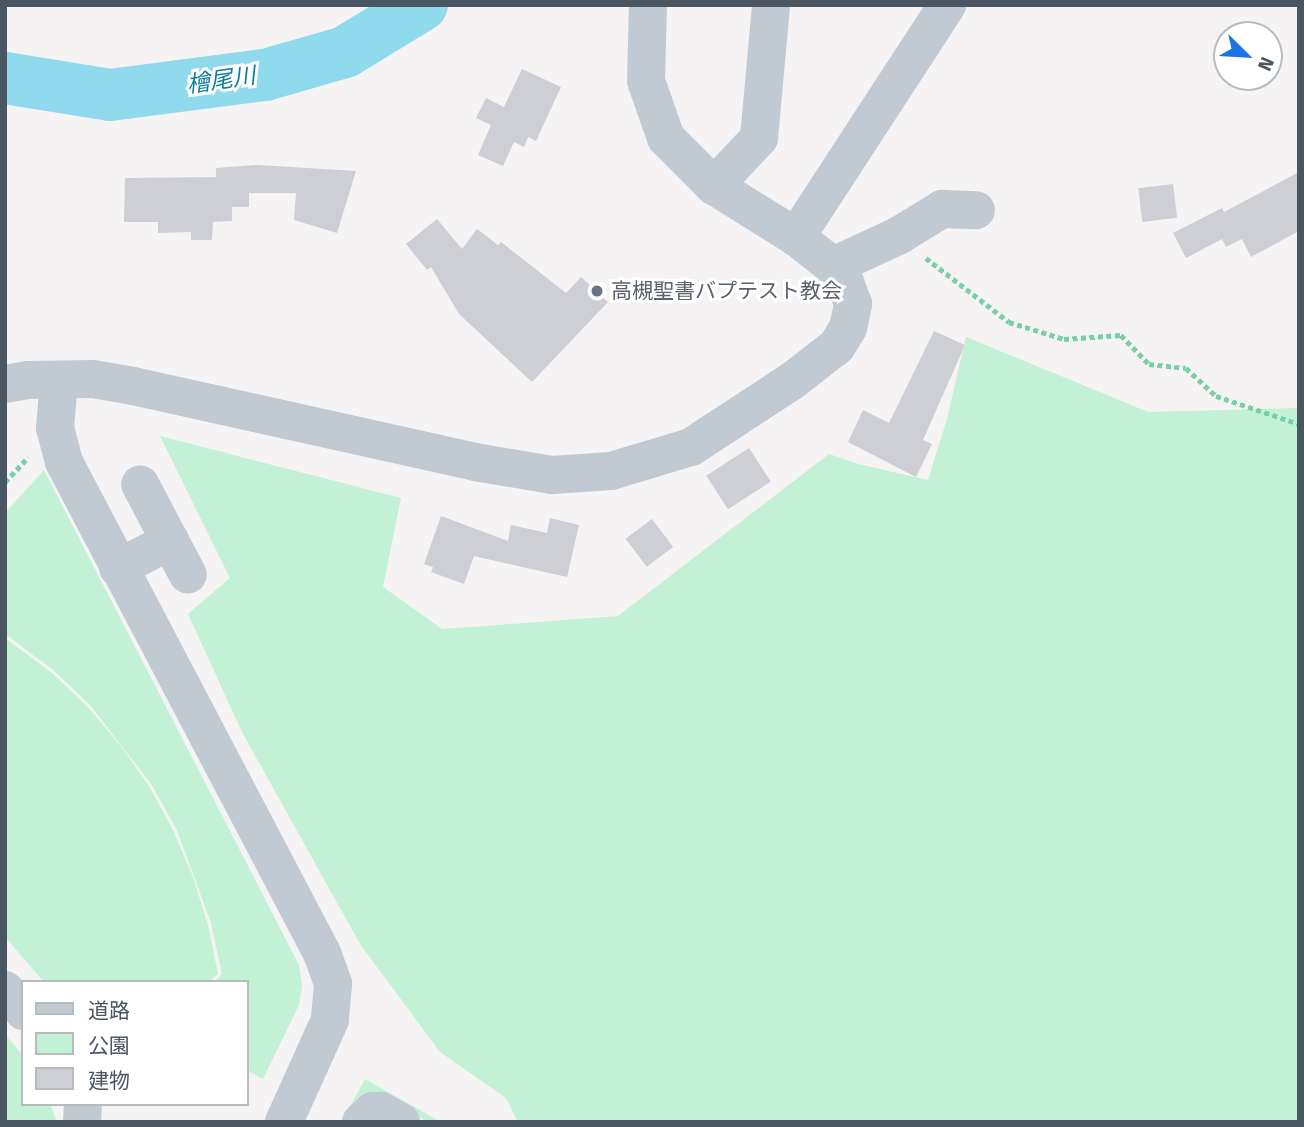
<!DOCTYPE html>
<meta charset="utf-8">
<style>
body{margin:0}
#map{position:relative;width:1304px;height:1127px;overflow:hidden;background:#f5f3f3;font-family:"Fira Sans","Noto Sans JP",sans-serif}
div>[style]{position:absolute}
.green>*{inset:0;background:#c3f1d5}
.river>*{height:52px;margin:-26px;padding:0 26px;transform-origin:26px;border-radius:26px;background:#90daee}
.building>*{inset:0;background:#cdcfd5;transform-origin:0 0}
.path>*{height:4.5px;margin-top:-2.25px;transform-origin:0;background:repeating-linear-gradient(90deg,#7ad0a6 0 5px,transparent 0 8.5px)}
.minor>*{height:38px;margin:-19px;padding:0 19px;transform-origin:19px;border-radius:19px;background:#c1cad2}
.dots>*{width:19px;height:19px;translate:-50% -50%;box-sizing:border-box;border:4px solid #fff;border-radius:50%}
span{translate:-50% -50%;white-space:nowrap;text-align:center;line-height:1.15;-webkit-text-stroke:6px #fff;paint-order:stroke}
.worship-label{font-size:21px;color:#5b616d}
.left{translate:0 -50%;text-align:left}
.water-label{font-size:23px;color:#0c7c9b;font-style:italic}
.frame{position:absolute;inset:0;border:7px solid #4a5661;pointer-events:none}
.legend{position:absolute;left:21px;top:980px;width:228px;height:126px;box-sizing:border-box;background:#fff;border:2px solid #b7bbc0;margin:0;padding:9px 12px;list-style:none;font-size:21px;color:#4a5661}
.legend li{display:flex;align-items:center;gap:14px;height:35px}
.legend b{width:35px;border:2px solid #b7bbc0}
.north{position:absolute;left:1213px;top:21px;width:70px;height:70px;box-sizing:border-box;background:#fff;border:2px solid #b7bbc0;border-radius:50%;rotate:114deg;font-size:19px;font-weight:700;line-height:28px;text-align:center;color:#4a5661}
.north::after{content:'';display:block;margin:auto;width:24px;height:32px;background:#1a73e8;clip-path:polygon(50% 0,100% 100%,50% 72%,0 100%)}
</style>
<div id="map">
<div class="green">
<i style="clip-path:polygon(966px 337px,1148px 412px,1299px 408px,1299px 1122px,518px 1122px,506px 1098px,440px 1052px,360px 944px,242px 732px,188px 614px,230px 578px,160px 436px,401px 498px,383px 587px,442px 629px,618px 616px,829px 454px,858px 464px,928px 480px,947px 419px)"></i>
<i style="clip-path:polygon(44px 470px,299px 965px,302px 986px,299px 1005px,263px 1079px,247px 1070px,247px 982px,214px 982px,222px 974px,211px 923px,176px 828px,151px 784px,89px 704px,53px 670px,5px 634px,5px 513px)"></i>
<i style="clip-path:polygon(5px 638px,51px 672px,88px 707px,120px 745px,149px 786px,173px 830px,193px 877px,208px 925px,218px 974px,209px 982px,44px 982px,5px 937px)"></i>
<i style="clip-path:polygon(5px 1034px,23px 1056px,23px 1104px,50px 1104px,57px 1122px,5px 1122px)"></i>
<i style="clip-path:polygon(365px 1079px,441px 1122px,428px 1122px,389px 1100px,348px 1110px)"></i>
</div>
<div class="river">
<i style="left:5px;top:78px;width:106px;rotate:9.2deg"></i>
<i style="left:110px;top:95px;width:156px;rotate:-7.4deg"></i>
<i style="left:265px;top:75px;width:83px;rotate:-16deg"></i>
<i style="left:345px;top:52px;width:90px;rotate:-31.4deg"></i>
</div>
<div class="building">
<i style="clip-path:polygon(522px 69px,561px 87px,536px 141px,528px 137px,524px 147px,514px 142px,503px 166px,478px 155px,491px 125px,476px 118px,486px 98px,504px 107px)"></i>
<i style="clip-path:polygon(257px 165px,356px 171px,337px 233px,294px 220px,296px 193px,249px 193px,249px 207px,232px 207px,232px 221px,213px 222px,212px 240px,191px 240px,191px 232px,158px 233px,158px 222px,124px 222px,125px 178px,216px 177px,216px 168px)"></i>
<i style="clip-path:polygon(1299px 172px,1299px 231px,1251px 257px,1242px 239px,1226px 247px,1222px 239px,1186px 258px,1173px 233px,1222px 208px,1224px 212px)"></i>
<i style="left:1173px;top:184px;width:34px;height:35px;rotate:83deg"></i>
<i style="clip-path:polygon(437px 219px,462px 249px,477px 229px,498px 245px,501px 242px,566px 293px,581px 277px,608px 302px,532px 382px,459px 314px,431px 267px,427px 270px,406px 244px)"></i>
<i style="clip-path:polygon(934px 331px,965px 345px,923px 440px,932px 444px,916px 477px,848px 442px,863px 410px,889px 423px)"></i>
<i style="left:749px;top:448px;width:40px;height:51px;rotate:57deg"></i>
<i style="clip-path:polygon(441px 516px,508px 541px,511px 525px,547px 533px,550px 518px,579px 525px,567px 577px,474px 556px,464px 584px,431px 572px,433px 567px,424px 564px)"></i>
<i style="left:652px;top:519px;width:35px;height:33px;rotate:53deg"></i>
</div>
<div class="path">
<i style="left:926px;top:258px;width:105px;rotate:37.6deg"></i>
<i style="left:1009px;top:322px;width:58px;rotate:17.2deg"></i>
<i style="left:1064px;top:339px;width:57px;rotate:-4deg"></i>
<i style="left:1121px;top:335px;width:40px;rotate:46deg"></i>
<i style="left:1149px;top:364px;width:37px;rotate:6deg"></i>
<i style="left:1186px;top:368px;width:41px;rotate:43deg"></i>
<i style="left:1216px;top:396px;width:88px;rotate:18.6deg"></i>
<i style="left:5px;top:482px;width:34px;rotate:-47deg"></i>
</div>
<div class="minor">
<i style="left:714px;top:186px;width:66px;rotate:-46.8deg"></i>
<i style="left:759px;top:138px;width:134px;rotate:-84.8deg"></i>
<i style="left:796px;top:237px;width:277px;rotate:-56.9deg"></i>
<i style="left:833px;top:266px;width:72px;rotate:-24.8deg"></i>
<i style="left:898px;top:236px;width:52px;rotate:-31.5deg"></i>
<i style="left:942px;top:209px;width:34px;rotate:2deg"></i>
<i style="left:59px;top:381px;width:47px;rotate:94.9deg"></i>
<i style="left:55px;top:428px;width:35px;rotate:75deg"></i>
<i style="left:64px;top:462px;width:555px;rotate:62.28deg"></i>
<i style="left:322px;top:953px;width:33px;rotate:70deg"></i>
<i style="left:333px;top:984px;width:36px;rotate:95deg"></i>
<i style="left:330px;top:1020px;width:112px;rotate:114.3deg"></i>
<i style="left:5px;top:384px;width:22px;rotate:-10deg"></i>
<i style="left:27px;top:380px;width:66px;rotate:-0.9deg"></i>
<i style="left:93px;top:379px;width:41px;rotate:9.9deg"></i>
<i style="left:133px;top:386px;width:350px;rotate:12.5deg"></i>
<i style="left:475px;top:462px;width:78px;rotate:9.6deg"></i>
<i style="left:552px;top:475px;width:59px;rotate:-3.9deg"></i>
<i style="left:611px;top:471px;width:84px;rotate:-16.7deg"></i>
<i style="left:691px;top:447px;width:121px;rotate:-33.2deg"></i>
<i style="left:792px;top:381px;width:57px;rotate:-37.9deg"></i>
<i style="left:837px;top:346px;width:21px;rotate:-59deg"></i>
<i style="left:848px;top:328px;width:25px;rotate:-78deg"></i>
<i style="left:853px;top:304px;width:23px;rotate:-110deg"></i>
<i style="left:845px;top:282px;width:20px;rotate:-127deg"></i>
<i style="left:833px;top:266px;width:47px;rotate:-141.9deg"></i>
<i style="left:796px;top:237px;width:97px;rotate:-148.1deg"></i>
<i style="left:714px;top:186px;width:68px;rotate:-135deg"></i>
<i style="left:666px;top:138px;width:60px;rotate:-109.3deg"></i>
<i style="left:646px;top:81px;width:76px;rotate:-88.5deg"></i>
<i style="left:170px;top:541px;width:38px;rotate:62deg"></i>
<i style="left:118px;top:568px;width:59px;rotate:-27.4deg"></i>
<i style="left:170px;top:541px;width:64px;rotate:-117.8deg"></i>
<i style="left:5px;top:990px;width:28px;rotate:49deg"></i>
<i style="left:82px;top:1122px;width:18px;rotate:-87deg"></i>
<i style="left:361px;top:1122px;width:16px;rotate:-43deg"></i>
<i style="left:373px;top:1111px;width:8px"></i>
<i style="left:381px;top:1111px;width:23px;rotate:29deg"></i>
</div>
<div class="dots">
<i style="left:597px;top:291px;background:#6b7280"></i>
</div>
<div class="worship-label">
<span class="left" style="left:611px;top:291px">高槻聖書バプテスト教会</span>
</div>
<div class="water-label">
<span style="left:221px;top:80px;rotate:-8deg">檜尾川</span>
</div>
<div class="frame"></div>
<ul class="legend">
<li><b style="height:9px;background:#c1cad2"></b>道路</li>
<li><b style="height:19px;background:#c3f1d5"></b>公園</li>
<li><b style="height:19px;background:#cdcfd5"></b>建物</li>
</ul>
<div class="north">N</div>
</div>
